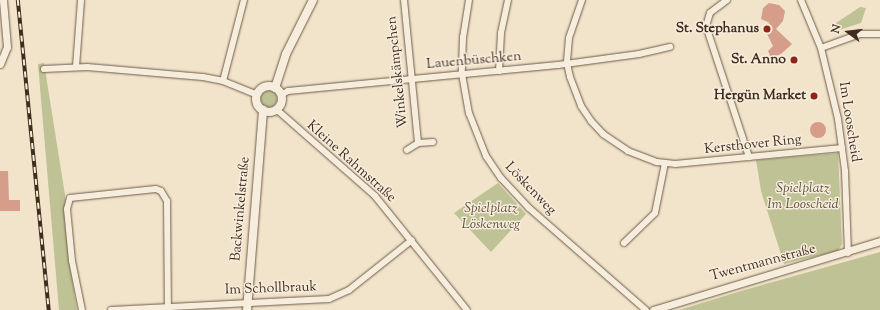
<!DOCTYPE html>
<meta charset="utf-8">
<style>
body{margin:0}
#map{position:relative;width:880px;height:310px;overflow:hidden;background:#f2e4ca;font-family:"Sorts Mill Goudy",serif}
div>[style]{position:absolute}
.green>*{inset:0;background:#bfc294}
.round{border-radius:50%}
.building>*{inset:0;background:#d69d8a}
.roads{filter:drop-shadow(0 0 1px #6d5b48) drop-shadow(0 0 1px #6d5b48)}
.minor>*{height:6px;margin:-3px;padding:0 3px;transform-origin:3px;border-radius:3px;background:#f7eddd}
.tertiary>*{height:7px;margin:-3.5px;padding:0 3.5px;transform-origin:3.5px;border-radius:3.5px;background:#f7eddd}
.secondary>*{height:8px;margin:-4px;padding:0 4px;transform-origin:4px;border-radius:4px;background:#f7eddd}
.secondary>.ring{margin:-4px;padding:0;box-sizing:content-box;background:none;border:8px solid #f7eddd;border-radius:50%}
.rail>*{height:3.5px;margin-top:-1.75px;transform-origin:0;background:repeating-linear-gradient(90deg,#f7eddd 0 6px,#412d1d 0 12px);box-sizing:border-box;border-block:1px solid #412d1d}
.dots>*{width:11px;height:11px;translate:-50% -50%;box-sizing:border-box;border:2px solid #f7eddd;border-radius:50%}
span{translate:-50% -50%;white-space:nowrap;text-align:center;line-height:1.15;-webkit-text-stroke:3px #f7eddd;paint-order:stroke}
.poi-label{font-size:14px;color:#412d1d;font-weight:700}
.right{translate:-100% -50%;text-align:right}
.street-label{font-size:14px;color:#412d1d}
.park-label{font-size:14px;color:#60523b;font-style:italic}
.north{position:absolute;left:828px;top:12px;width:40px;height:40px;-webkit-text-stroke:3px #f7eddd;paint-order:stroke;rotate:285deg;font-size:11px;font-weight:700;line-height:16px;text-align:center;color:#412d1d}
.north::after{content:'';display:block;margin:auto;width:14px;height:18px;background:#412d1d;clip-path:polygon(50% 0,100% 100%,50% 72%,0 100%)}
</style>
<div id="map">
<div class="green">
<i style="clip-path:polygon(860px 7px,866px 8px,861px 23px,839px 30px,836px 23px)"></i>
<i style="clip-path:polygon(44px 63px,65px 195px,69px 261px,77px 310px,59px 310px,38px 64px)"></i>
<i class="round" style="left:261px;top:91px;width:16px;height:16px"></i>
<i style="clip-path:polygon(838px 153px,842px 244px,838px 251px,784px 264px,761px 191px,756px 160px)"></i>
<i style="clip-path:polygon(498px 183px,526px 214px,491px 252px,454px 213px)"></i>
<i style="clip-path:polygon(880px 252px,880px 310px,679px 310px,741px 291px)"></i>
</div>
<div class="building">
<i style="clip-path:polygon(769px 3px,779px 5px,785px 11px,783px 21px,776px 29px,792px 44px,781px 54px,771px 58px,768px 51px,773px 46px,763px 26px,770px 23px,761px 19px,763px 8px)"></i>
<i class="round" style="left:810px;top:122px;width:16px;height:16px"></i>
<i style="clip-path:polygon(0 171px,8px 171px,9px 200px,20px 200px,20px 211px,0 211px)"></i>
</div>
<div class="roads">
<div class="minor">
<i style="left:404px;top:0;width:144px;rotate:84.4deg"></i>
<i style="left:469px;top:0;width:37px;rotate:99deg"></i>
<i style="left:463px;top:37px;width:37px;rotate:92deg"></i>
<i style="left:462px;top:74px;width:40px;rotate:80deg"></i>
<i style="left:469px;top:113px;width:46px;rotate:68.4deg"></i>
<i style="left:486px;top:156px;width:27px;rotate:56deg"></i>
<i style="left:501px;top:178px;width:41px;rotate:47deg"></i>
<i style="left:529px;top:208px;width:155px;rotate:41.1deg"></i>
<i style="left:582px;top:0;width:40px;rotate:108.9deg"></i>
<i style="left:569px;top:38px;width:25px;rotate:95deg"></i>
<i style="left:567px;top:63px;width:14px;rotate:78deg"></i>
<i style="left:570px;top:77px;width:31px;rotate:69deg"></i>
<i style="left:581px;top:106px;width:18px;rotate:56deg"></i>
<i style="left:591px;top:121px;width:18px;rotate:47deg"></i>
<i style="left:603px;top:134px;width:30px;rotate:34deg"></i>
<i style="left:628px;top:151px;width:31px;rotate:21deg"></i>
<i style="left:657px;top:162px;width:18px;rotate:6deg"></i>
<i style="left:675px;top:164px;width:168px;rotate:-5.5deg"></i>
<i style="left:727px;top:0;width:21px;rotate:143deg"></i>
<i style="left:710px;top:13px;width:14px;rotate:107deg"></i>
<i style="left:706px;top:26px;width:138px;rotate:71.8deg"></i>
<i style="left:801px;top:0;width:52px;rotate:67.4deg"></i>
<i style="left:821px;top:48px;width:73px;rotate:76.5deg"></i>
<i style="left:838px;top:119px;width:52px;rotate:82.3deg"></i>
<i style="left:845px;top:171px;width:82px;rotate:87.9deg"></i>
<i style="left:821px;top:48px;width:41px;rotate:-19.7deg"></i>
<i style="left:860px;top:34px;width:20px"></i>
<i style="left:76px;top:67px;width:67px;rotate:-85.7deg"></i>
<i style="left:44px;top:69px;width:43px;rotate:-2.7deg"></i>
<i style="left:87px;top:67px;width:116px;rotate:4.9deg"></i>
<i style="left:203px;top:77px;width:20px;rotate:11deg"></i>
<i style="left:223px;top:81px;width:37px;rotate:22deg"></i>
<i style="left:499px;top:71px;width:38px;rotate:-87deg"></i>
<i style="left:501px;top:33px;width:34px;rotate:-78deg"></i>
<i style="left:223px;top:81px;width:84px;rotate:-75.5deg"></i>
<i style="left:281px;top:95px;width:8px;rotate:-30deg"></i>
<i style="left:288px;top:91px;width:271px;rotate:-5.5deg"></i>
<i style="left:558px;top:65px;width:82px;rotate:-7.7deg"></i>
<i style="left:639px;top:54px;width:32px;rotate:-13deg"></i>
<i style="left:276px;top:109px;width:132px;rotate:41.3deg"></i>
<i style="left:375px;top:196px;width:146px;rotate:51.1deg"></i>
<i style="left:407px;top:150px;width:13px;rotate:-32deg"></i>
<i style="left:418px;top:143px;width:15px;rotate:-4deg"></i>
<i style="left:624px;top:243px;width:43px;rotate:-44.1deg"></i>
<i style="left:655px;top:213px;width:51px;rotate:-78.7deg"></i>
<i style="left:82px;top:310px;width:50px;rotate:-101.5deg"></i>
<i style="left:72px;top:261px;width:52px;rotate:-95.5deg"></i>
<i style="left:67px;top:209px;width:11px;rotate:-75deg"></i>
<i style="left:70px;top:198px;width:86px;rotate:-6deg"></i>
<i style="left:156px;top:189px;width:5px;rotate:22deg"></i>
<i style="left:161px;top:191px;width:12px;rotate:59deg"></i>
<i style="left:167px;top:201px;width:105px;rotate:89.5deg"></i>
<i style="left:111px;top:310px;width:218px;rotate:-2.9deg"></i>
<i style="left:329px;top:299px;width:22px;rotate:-24deg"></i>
<i style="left:349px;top:290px;width:80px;rotate:-38.4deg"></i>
</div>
<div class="tertiary">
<i style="left:0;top:64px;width:18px;rotate:-68deg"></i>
<i style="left:7px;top:47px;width:47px;rotate:-94.9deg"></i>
<i style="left:653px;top:310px;width:237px;rotate:-16.9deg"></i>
</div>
<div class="secondary">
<i class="ring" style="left:256px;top:86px;width:18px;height:18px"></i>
<i style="left:275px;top:88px;width:36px;rotate:-72deg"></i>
<i style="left:286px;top:54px;width:60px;rotate:-63.4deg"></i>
<i style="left:247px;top:310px;width:201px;rotate:-85.4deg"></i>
</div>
</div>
<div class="rail">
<i style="left:18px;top:0;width:312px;rotate:84.3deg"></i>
</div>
<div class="dots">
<i style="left:767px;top:29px;background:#8f2418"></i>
<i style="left:794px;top:60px;background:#8f2418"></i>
<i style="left:814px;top:96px;background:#8f2418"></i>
</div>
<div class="poi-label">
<span class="right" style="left:759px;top:29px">St. Stephanus</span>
<span class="right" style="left:786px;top:60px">St. Anno</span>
<span class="right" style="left:806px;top:96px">Hergün Market</span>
</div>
<div class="street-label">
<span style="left:474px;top:61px;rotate:-5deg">Lauenbüschken</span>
<span style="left:398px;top:72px;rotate:-96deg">Winkelskämpchen</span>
<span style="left:849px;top:122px;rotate:81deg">Im Looscheid</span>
<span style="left:753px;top:145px;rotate:-6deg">Kersthover Ring</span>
<span style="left:351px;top:162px;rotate:42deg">Kleine Rahmstraße</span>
<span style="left:530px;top:189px;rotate:46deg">Löskenweg</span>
<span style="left:241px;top:209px;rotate:-85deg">Backwinkelstraße</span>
<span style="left:763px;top:263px;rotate:-15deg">Twentmannstraße</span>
<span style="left:271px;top:289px;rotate:-2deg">Im Schollbrauk</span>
</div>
<div class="park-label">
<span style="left:803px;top:197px">Spielplatz<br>Im Looscheid</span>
<span style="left:491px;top:217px">Spielplatz<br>Löskenweg</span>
</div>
<div class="north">N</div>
</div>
